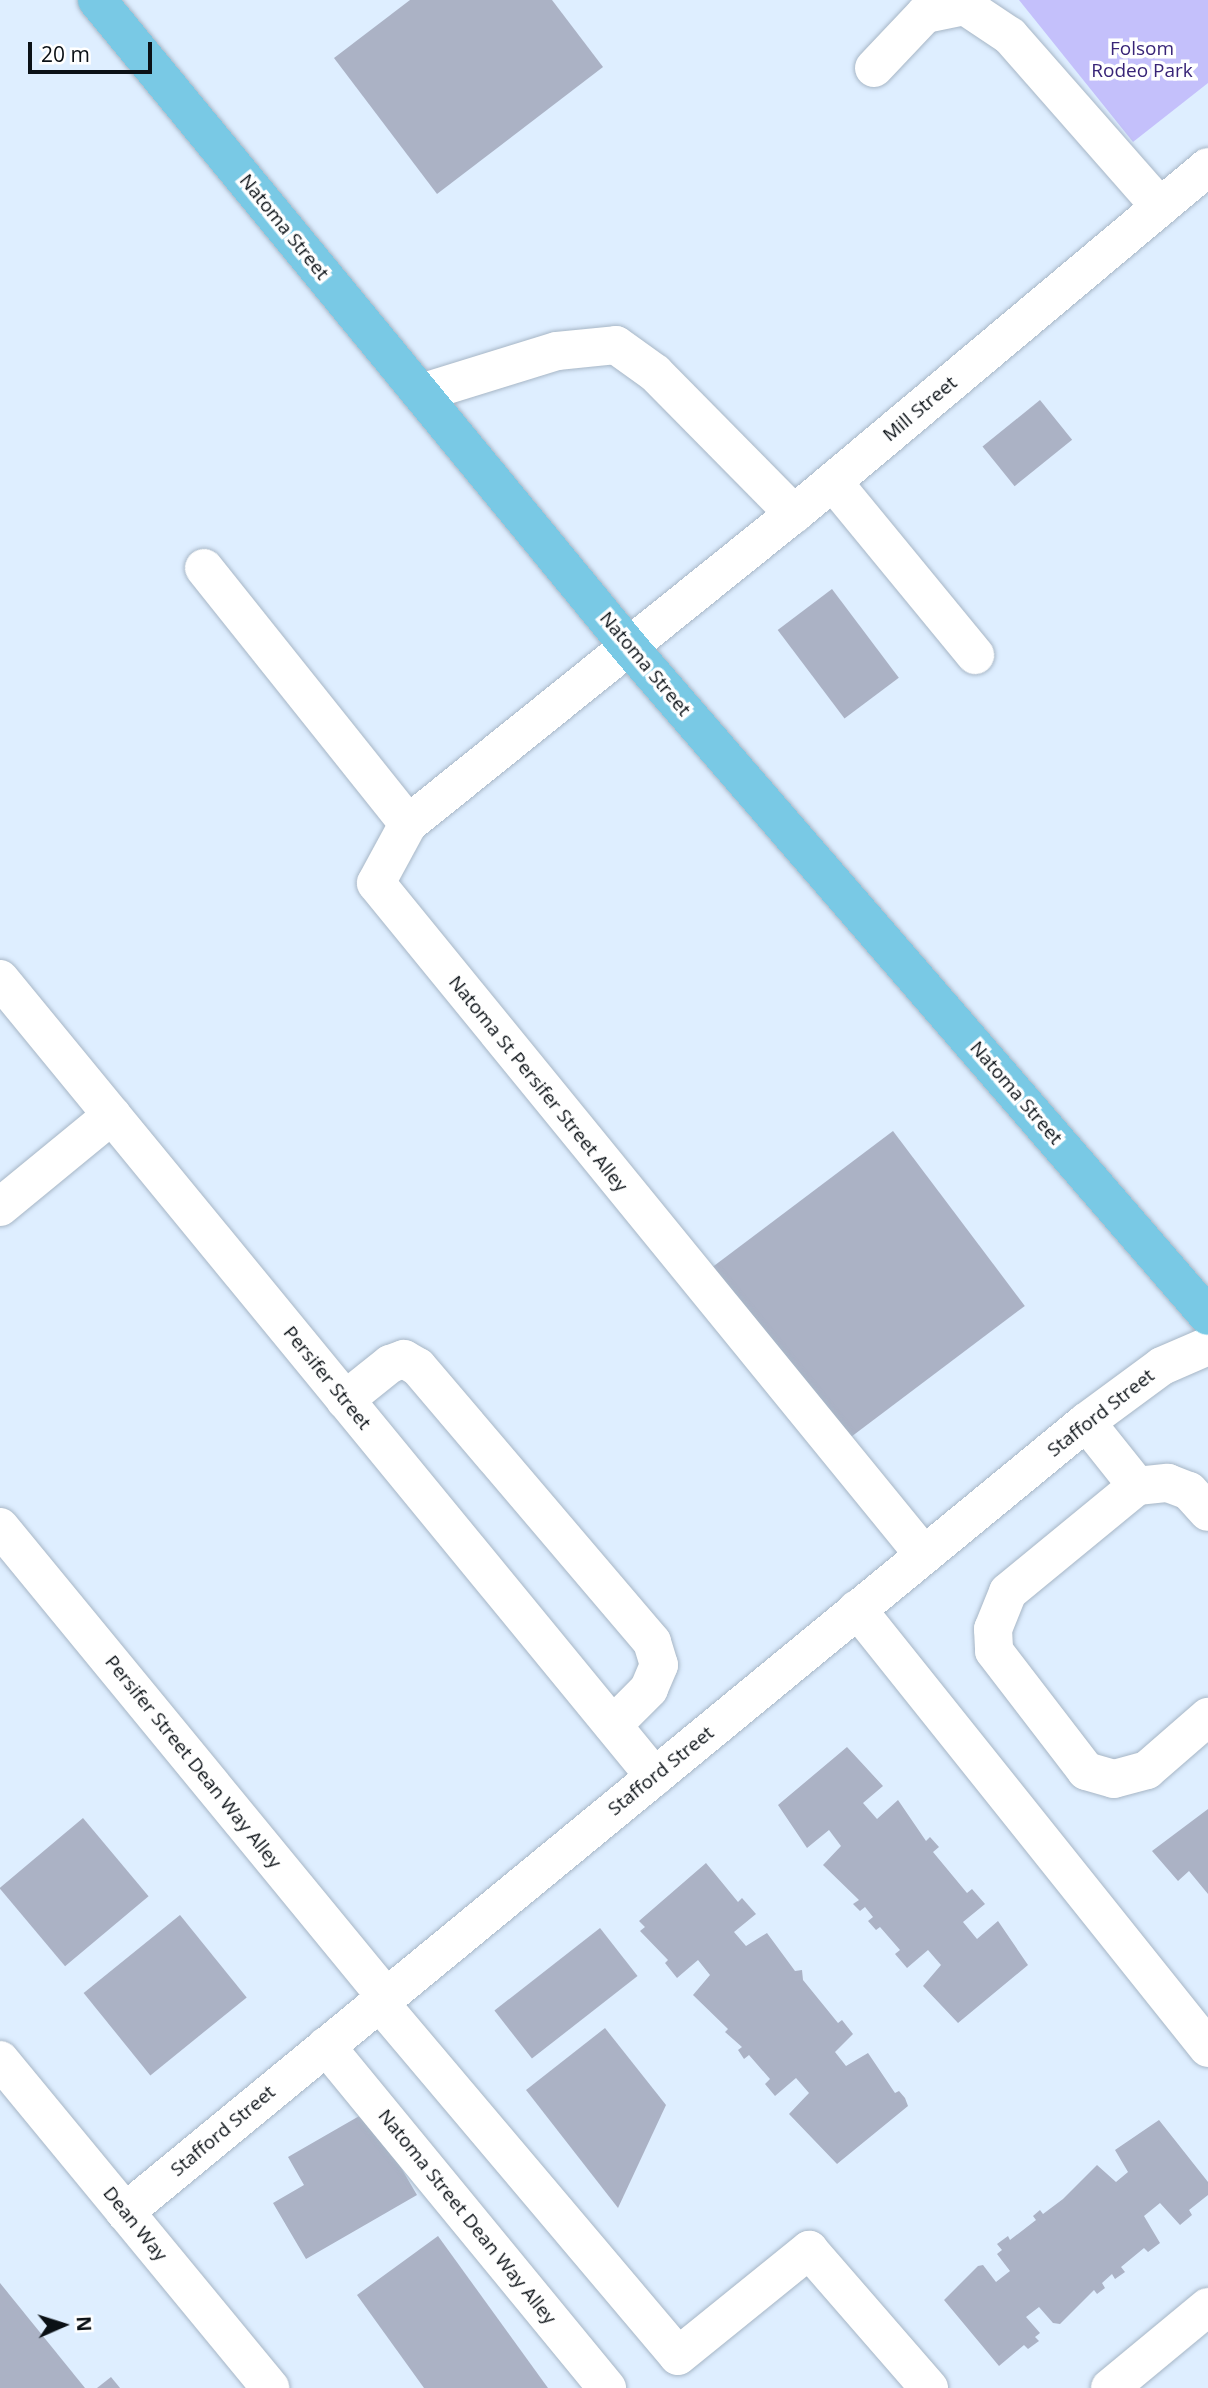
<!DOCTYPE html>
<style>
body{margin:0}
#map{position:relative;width:1208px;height:2388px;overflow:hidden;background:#deeeff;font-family:"Open Sans",sans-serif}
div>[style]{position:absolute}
.green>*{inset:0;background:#c4c0fb}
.building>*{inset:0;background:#abb2c5;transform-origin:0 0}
.roads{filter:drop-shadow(0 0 2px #a7b6c6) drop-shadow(0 0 2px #a7b6c6)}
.minor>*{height:38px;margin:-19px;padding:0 19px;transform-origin:19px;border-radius:19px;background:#fff}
.major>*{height:38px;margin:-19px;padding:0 19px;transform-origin:19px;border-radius:19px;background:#79c9e5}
span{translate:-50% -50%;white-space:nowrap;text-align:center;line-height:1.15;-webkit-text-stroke:7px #fff;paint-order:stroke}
.park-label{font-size:19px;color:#382477}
.street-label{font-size:19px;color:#0b1116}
.north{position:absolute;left:28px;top:2290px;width:70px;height:70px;-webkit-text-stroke:5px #fff;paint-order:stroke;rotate:87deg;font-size:19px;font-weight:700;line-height:28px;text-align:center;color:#0b1116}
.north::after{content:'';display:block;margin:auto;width:24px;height:32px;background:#0b1116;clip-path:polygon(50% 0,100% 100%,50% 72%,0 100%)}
.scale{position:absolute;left:28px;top:42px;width:124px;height:32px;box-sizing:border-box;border:4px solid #0b1116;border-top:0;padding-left:9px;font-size:21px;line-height:24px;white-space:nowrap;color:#0b1116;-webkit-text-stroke:5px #fff;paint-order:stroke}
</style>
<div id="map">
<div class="green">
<i style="clip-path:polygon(1019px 0,1208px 0,1208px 83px,1133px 142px)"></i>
</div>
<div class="building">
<i style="clip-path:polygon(410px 0,552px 0,603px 67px,437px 194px,334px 58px)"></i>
<i style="left:1040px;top:400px;width:51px;height:74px;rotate:51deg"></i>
<i style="left:832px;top:589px;width:111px;height:68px;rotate:53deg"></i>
<i style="left:893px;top:1131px;width:219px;height:231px;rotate:53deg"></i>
<i style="clip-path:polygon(847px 1747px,883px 1786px,863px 1803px,877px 1819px,898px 1800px,926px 1841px,930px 1837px,939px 1847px,933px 1852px,967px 1893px,972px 1889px,985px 1904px,963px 1922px,977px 1939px,998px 1921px,1028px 1965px,958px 2023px,923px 1986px,941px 1965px,928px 1950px,907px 1968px,895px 1954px,900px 1950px,880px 1927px,876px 1930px,868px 1921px,873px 1917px,865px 1907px,860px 1911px,853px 1904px,859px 1900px,823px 1865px,841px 1846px,829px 1830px,807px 1848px,778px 1805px)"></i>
<i style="clip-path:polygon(1208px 1809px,1208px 1894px,1189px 1871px,1178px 1881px,1152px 1851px)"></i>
<i style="left:83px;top:1818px;width:102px;height:109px;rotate:50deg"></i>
<i style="clip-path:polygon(706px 1863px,738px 1902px,742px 1898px,756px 1914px,734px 1932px,746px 1946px,767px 1933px,795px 1971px,802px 1970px,803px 1980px,838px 2023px,842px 2020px,853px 2034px,835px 2052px,846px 2066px,868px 2053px,895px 2093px,899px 2091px,905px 2098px,908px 2106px,837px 2164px,789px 2114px,809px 2093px,796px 2078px,775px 2096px,765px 2084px,770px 2079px,749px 2055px,744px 2059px,738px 2050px,742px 2047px,725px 2032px,728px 2029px,693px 1995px,710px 1975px,698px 1960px,677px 1978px,665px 1963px,668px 1960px,640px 1931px,645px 1927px,639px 1921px)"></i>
<i style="left:180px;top:1915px;width:106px;height:124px;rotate:51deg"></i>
<i style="left:600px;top:1928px;width:61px;height:134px;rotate:52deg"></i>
<i style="clip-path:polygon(605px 2028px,666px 2105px,618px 2208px,526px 2090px)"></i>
<i style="clip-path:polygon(368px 2111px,417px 2195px,306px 2259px,273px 2203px,304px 2185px,288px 2157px)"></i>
<i style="clip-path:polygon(1159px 2120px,1208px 2182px,1208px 2195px,1189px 2210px,1192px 2215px,1180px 2225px,1160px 2203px,1144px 2216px,1160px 2243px,1148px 2252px,1144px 2248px,1121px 2267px,1125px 2272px,1115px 2279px,1112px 2274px,1102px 2283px,1105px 2288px,1097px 2294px,1094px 2290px,1060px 2324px,1053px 2323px,1039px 2307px,1026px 2317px,1040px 2333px,1035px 2337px,1039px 2341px,1028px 2349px,1024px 2345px,999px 2366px,944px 2300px,978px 2266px,983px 2265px,996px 2282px,1010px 2271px,997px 2254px,1002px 2250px,997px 2244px,1008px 2236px,1010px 2240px,1036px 2220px,1033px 2216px,1040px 2210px,1043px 2214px,1063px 2199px,1097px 2165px,1116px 2182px,1128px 2172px,1115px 2150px)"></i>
<i style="clip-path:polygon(438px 2236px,548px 2388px,424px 2388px,357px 2295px)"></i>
<i style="clip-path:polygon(0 2283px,85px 2388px,0 2388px)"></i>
<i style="clip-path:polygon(111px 2377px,120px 2388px,97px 2388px)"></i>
</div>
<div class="roads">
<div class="minor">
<i style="left:874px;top:68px;width:74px;rotate:-46.6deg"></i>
<i style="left:925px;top:14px;width:41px;rotate:-11.3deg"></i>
<i style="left:965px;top:6px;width:54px;rotate:33.7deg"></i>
<i style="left:1010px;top:36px;width:227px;rotate:48.7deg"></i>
<i style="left:421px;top:393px;width:142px;rotate:-17.2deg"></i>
<i style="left:557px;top:351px;width:59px;rotate:-5.8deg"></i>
<i style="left:616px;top:345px;width:48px;rotate:35.7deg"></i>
<i style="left:655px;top:373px;width:198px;rotate:45.4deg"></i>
<i style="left:833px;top:482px;width:224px;rotate:50.6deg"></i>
<i style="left:204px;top:568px;width:327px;rotate:51.4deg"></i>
<i style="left:0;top:979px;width:1032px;rotate:50.62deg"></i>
<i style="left:0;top:1207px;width:145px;rotate:-39.4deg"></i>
<i style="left:345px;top:1400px;width:58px;rotate:-38.7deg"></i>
<i style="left:390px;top:1364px;width:15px;rotate:-20deg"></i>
<i style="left:404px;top:1359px;width:16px;rotate:30deg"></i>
<i style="left:418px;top:1367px;width:361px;rotate:49.6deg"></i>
<i style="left:652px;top:1642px;width:24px;rotate:73deg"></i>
<i style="left:659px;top:1665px;width:26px;rotate:113deg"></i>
<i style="left:649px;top:1689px;width:51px;rotate:135deg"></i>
<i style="left:1086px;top:1422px;width:82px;rotate:51.4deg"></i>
<i style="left:1137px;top:1486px;width:167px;rotate:140.6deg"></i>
<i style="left:1008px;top:1592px;width:40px;rotate:112deg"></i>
<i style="left:993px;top:1629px;width:22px;rotate:87deg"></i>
<i style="left:994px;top:1651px;width:151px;rotate:52.5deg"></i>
<i style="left:1086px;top:1771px;width:29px;rotate:16deg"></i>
<i style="left:1114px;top:1779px;width:34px;rotate:-15deg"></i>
<i style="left:1147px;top:1770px;width:81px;rotate:-41deg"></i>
<i style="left:1137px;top:1486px;width:31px;rotate:-6deg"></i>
<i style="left:1168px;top:1483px;width:22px;rotate:21deg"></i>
<i style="left:1189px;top:1491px;width:28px;rotate:48deg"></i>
<i style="left:0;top:1527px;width:608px;rotate:50.6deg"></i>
<i style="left:924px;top:1555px;width:867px;rotate:-129.2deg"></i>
<i style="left:376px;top:883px;width:67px;rotate:-61.5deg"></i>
<i style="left:408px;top:824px;width:495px;rotate:-38.8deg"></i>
<i style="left:794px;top:514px;width:540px;rotate:-39.97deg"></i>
<i style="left:857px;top:1609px;width:562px;rotate:51.36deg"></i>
<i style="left:379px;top:2002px;width:463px;rotate:49.8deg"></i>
<i style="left:678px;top:2356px;width:169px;rotate:-39deg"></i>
<i style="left:809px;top:2250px;width:183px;rotate:49deg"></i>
<i style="left:326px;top:2046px;width:443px;rotate:50.6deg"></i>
<i style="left:0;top:2060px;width:425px;rotate:50.5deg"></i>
<i style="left:125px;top:2212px;width:1244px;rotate:-39.42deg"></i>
<i style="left:1086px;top:1422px;width:94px;rotate:-36.4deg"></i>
<i style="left:1162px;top:1366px;width:50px;rotate:-23.5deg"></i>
<i style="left:1110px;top:2388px;width:127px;rotate:-39.6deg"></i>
</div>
<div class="major">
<i style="left:97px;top:0;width:839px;rotate:50.56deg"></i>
<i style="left:630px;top:648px;width:883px;rotate:49.13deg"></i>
</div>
</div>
<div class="park-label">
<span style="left:1142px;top:60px">Folsom<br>Rodeo Park</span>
</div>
<div class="street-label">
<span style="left:284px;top:227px;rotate:51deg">Natoma Street</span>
<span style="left:920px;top:409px;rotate:-40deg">Mill Street</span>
<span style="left:645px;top:664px;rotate:50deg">Natoma Street</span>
<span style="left:538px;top:1084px;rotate:51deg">Natoma St Persifer Street Alley</span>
<span style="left:1016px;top:1093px;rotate:49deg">Natoma Street</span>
<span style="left:327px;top:1378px;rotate:51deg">Persifer Street</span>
<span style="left:1101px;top:1413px;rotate:-38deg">Stafford Street</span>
<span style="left:193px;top:1762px;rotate:51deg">Persifer Street Dean Way Alley</span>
<span style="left:661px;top:1771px;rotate:-39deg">Stafford Street</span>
<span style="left:223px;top:2131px;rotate:-40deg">Stafford Street</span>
<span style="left:467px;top:2217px;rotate:51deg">Natoma Street Dean Way Alley</span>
<span style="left:135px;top:2224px;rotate:51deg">Dean Way</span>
</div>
<div class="north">N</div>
<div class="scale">20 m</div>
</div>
